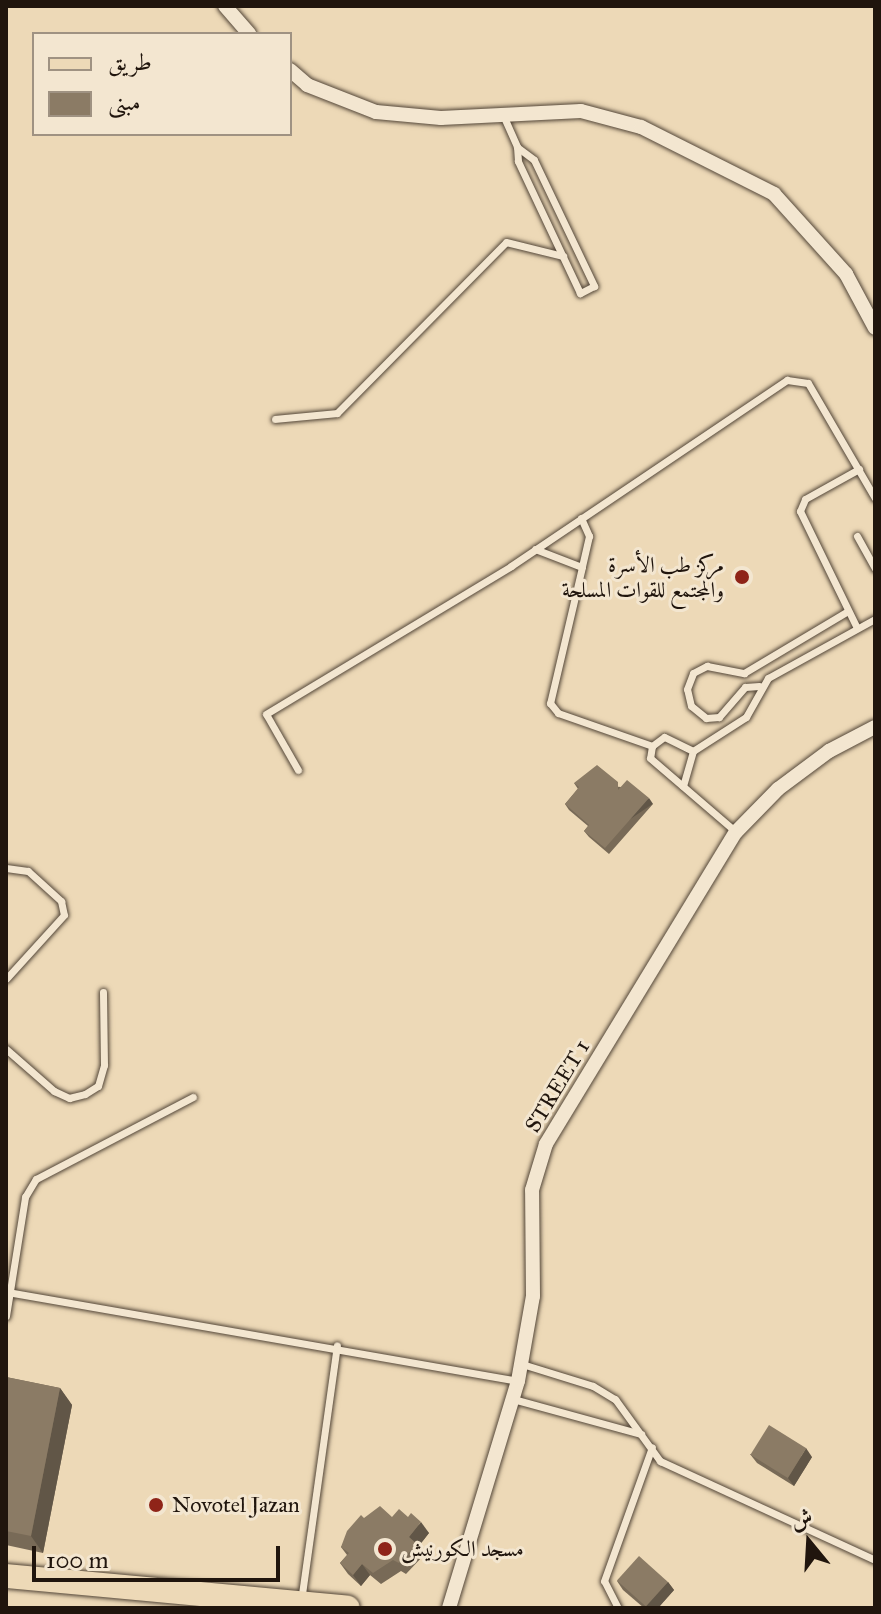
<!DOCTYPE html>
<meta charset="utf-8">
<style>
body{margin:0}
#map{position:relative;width:881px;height:1614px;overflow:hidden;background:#edd9b7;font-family:"IM FELL Great Primer",Amiri,serif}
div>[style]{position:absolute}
.roads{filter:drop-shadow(0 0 2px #534638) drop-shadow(0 0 2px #534638)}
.lane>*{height:7px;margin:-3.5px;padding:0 3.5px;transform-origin:3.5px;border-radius:3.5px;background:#f3e6d0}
.street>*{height:14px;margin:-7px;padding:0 7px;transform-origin:7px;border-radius:7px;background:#f3e6d0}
.primary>*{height:24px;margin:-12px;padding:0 12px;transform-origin:12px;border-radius:12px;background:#edd9b7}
.wall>*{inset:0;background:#786a57}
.shaded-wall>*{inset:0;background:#615647;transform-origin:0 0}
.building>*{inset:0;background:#8b7b65;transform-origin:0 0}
.dots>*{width:22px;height:22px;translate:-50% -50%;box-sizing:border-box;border:4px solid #f3e6d0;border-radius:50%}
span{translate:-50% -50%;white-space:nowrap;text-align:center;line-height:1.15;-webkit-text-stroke:6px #f3e6d0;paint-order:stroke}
.poi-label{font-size:22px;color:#20150d}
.right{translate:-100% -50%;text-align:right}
.left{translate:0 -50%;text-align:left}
.street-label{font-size:22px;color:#20150d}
.frame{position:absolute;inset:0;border:8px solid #20150d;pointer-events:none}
.legend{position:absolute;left:32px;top:32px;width:260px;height:104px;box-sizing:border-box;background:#f3e6d0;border:2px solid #9f9282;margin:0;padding:10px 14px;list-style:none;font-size:24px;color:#20150d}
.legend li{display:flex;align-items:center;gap:16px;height:40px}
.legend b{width:40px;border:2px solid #9f9282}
.north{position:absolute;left:769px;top:1502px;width:80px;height:80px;-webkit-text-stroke:6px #f3e6d0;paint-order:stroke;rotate:342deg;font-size:22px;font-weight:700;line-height:32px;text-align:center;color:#20150d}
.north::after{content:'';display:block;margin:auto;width:28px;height:36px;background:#20150d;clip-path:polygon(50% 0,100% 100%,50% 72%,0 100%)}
.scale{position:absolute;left:32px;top:1546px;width:248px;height:36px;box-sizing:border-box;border:4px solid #20150d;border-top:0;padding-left:10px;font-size:24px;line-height:28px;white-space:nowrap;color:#20150d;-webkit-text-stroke:6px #f3e6d0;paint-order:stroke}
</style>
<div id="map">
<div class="roads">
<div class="lane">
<i style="left:503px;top:115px;width:35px;rotate:66deg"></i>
<i style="left:517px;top:147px;width:21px;rotate:37deg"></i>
<i style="left:534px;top:160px;width:140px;rotate:64.5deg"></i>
<i style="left:594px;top:286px;width:16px;rotate:153deg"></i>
<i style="left:580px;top:293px;width:146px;rotate:-115.2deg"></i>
<i style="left:518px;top:161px;width:14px;rotate:-94deg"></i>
<i style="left:275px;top:419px;width:62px;rotate:-5.5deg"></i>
<i style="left:337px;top:413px;width:240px;rotate:-45.3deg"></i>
<i style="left:506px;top:242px;width:59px;rotate:13.8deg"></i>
<i style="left:581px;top:518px;width:20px;rotate:66deg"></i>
<i style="left:589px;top:536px;width:32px;rotate:103deg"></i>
<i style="left:857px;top:536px;width:37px;rotate:61deg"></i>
<i style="left:535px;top:549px;width:50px;rotate:21deg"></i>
<i style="left:582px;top:567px;width:140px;rotate:103.2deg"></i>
<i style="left:550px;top:703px;width:13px;rotate:51deg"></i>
<i style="left:558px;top:713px;width:100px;rotate:19.3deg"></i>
<i style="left:857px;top:628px;width:130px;rotate:-116deg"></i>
<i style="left:800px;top:511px;width:13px;rotate:-67deg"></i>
<i style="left:805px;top:499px;width:62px;rotate:-29.1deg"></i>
<i style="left:759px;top:686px;width:14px;rotate:176deg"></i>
<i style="left:745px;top:687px;width:40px;rotate:131deg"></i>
<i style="left:719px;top:717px;width:13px;rotate:176deg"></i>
<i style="left:706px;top:718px;width:19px;rotate:-141deg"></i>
<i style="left:691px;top:706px;width:17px;rotate:-103deg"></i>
<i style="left:687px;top:689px;width:17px;rotate:-69deg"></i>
<i style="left:693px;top:673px;width:16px;rotate:-27deg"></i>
<i style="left:707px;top:666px;width:38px;rotate:11deg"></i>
<i style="left:744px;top:673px;width:121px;rotate:-30.8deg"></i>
<i style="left:693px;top:751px;width:32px;rotate:-154deg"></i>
<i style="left:664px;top:737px;width:15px;rotate:143deg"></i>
<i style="left:652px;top:746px;width:12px;rotate:99deg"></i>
<i style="left:650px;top:758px;width:113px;rotate:40.7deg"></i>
<i style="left:298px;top:770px;width:64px;rotate:-119.7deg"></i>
<i style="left:266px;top:714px;width:286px;rotate:-31.1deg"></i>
<i style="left:511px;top:566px;width:333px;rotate:-34deg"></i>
<i style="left:787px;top:380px;width:21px;rotate:8deg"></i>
<i style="left:808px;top:383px;width:133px;rotate:59.8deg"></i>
<i style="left:683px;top:786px;width:36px;rotate:-74deg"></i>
<i style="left:693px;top:751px;width:63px;rotate:-32.7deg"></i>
<i style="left:746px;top:717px;width:45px;rotate:-60.6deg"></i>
<i style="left:768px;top:678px;width:122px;rotate:-28.9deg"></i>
<i style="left:6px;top:868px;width:22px;rotate:8deg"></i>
<i style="left:28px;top:871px;width:45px;rotate:42.3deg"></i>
<i style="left:61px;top:901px;width:14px;rotate:78deg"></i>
<i style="left:64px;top:915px;width:86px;rotate:132.2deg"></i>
<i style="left:6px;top:1049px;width:64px;rotate:41.2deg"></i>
<i style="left:54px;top:1091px;width:17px;rotate:25deg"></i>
<i style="left:69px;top:1098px;width:16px;rotate:-14deg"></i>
<i style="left:85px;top:1094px;width:15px;rotate:-32deg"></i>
<i style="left:98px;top:1086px;width:22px;rotate:-74deg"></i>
<i style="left:104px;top:1065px;width:73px;rotate:-90.8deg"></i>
<i style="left:13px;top:1293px;width:513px;rotate:9.88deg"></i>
<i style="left:6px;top:1316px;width:121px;rotate:-80.9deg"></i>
<i style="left:25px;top:1197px;width:21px;rotate:-59deg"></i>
<i style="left:36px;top:1179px;width:177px;rotate:-27.6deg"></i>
<i style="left:522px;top:1364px;width:74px;rotate:17.2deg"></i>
<i style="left:593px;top:1386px;width:26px;rotate:31deg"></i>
<i style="left:615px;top:1399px;width:77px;rotate:54deg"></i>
<i style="left:660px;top:1461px;width:237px;rotate:24.7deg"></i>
<i style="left:513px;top:1399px;width:133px;rotate:15.3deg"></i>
<i style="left:301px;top:1601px;width:258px;rotate:-82deg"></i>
<i style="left:618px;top:1608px;width:30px;rotate:-117deg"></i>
<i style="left:604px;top:1581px;width:142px;rotate:-70.3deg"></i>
</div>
<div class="street">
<i style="left:225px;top:6px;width:37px;rotate:49deg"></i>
<i style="left:290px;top:70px;width:23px;rotate:41deg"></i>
<i style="left:307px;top:85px;width:74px;rotate:21.4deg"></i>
<i style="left:376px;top:112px;width:65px;rotate:5.3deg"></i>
<i style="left:441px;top:118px;width:140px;rotate:-2.9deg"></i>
<i style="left:581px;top:111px;width:62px;rotate:14.9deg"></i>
<i style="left:641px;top:127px;width:149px;rotate:26.7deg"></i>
<i style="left:774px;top:194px;width:108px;rotate:48deg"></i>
<i style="left:846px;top:274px;width:61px;rotate:61.8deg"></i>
<i style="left:449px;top:1608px;width:237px;rotate:-73.1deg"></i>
<i style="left:518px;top:1381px;width:86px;rotate:-80deg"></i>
<i style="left:533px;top:1296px;width:106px;rotate:-90.5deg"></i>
<i style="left:532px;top:1190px;width:48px;rotate:-73.1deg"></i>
<i style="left:546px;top:1144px;width:365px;rotate:-58.7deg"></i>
<i style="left:736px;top:832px;width:60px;rotate:-45.7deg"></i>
<i style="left:778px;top:789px;width:64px;rotate:-36.7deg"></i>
<i style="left:829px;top:751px;width:52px;rotate:-27.6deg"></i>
</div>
<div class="primary">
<i style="left:6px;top:1576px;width:343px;rotate:5.3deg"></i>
</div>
</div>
<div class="wall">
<i style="clip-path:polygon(574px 783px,621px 787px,653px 804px,609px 854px,589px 837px,584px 831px,588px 826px,569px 810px,565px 804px,578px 789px)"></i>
<i style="clip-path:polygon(6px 1377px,60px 1388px,72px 1405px,43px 1553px,6px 1545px)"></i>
<i style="clip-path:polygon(750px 1454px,812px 1457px,794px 1486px,757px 1463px)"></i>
<i style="clip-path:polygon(392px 1517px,408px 1517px,429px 1533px,418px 1547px,424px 1555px,406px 1574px,401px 1571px,381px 1584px,370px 1575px,361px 1586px,348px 1574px,340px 1563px,347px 1555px,341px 1547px,364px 1518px)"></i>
<i style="clip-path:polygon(617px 1581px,668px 1582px,674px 1590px,658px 1608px,644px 1608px,623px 1590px)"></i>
</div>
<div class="shaded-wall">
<i style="left:649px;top:798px;width:7px;height:67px;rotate:56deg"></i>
<i style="clip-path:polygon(60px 1388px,72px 1405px,43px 1553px,31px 1536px)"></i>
<i style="clip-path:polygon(806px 1448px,812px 1457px,794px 1486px,788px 1478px)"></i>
<i style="clip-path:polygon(421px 1522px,429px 1533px,418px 1547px,409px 1537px)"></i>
<i style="clip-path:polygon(362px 1564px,370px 1575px,361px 1586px,353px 1575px)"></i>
<i style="clip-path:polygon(668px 1582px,674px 1590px,658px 1608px,647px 1608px,645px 1606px)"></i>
</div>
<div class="building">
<i style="clip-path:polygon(597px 765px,618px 782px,618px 790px,627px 780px,649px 798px,605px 848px,584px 831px,589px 825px,565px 804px,579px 787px,574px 783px)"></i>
<i style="clip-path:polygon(6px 1377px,60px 1388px,31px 1536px,6px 1531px)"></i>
<i style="left:769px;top:1425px;width:44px;height:35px;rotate:32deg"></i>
<i style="clip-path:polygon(380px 1506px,392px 1517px,399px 1509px,408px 1517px,411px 1513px,421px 1522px,409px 1537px,417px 1544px,399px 1563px,393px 1560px,373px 1573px,362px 1564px,353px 1575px,340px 1563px,349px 1553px,341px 1547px,347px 1531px,361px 1515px,364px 1518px)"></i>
<i style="left:639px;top:1556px;width:39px;height:33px;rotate:42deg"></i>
</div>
<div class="dots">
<i style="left:742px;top:577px;background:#8f2418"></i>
<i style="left:156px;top:1505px;background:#8f2418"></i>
<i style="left:385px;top:1549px;background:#8f2418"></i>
</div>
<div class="poi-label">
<span class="right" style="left:724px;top:577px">مركز طب الأسرة<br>والمجتمع للقوات المسلحة</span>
<span class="left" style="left:172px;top:1505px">Novotel Jazan</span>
<span class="left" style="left:401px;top:1549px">مسجد الكورنيش</span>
</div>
<div class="street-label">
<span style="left:557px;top:1086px;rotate:-59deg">STREET 1</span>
</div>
<div class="frame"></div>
<ul class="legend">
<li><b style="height:10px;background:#edd9b7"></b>طريق</li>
<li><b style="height:22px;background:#8b7b65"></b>مبنى</li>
</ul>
<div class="north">ش</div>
<div class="scale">100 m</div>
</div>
